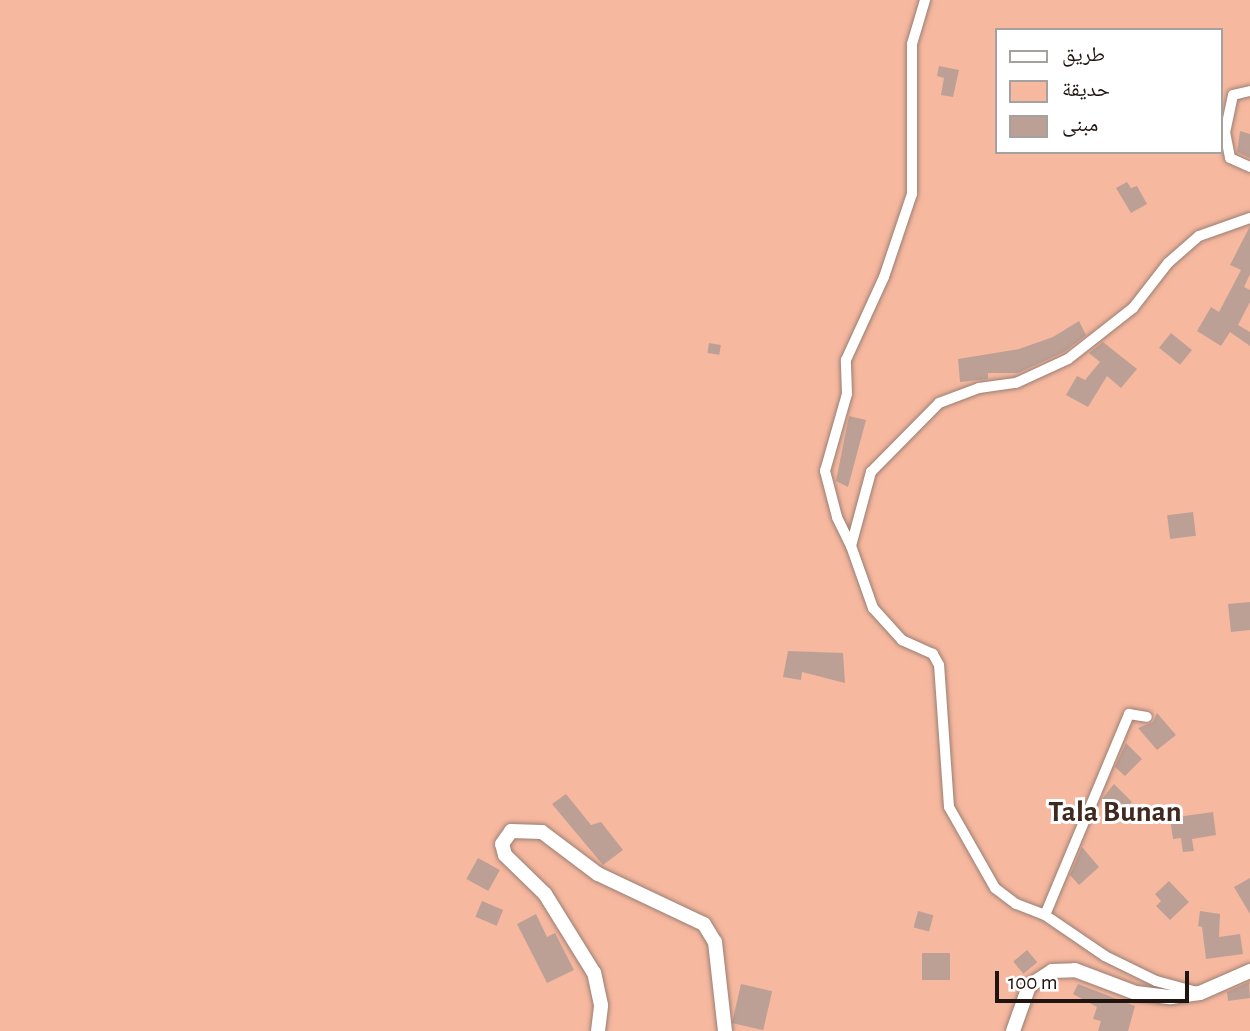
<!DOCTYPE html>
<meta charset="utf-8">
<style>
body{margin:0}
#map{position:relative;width:1250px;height:1031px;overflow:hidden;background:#fbddd1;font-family:"Alegreya Sans","Noto Naskh Arabic",sans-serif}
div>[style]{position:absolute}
.green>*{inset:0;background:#f6b89f}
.building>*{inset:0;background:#bda095;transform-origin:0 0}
.roads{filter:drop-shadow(0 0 2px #997e73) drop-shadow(0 0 2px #997e73)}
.minor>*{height:10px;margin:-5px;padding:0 5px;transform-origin:5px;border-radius:5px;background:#fff}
.secondary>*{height:14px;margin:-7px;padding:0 7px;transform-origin:7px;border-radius:7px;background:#fff}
span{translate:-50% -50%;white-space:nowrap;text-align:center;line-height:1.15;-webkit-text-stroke:6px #fff;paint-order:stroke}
.quarter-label{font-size:30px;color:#3f2920;font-weight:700}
.legend{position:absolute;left:995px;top:28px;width:228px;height:126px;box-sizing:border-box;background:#fff;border:2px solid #a5a19f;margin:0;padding:9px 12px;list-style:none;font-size:21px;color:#1f1410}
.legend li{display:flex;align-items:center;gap:14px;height:35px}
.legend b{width:35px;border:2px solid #a5a19f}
.scale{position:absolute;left:995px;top:971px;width:194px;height:32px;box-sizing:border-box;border:4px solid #1f1410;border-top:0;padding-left:9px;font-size:21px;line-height:24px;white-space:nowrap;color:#1f1410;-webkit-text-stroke:5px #fff;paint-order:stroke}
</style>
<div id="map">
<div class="green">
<i style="clip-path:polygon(evenodd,0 0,1250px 0,1250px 1031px,0 1031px,0 0,996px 30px,1220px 30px,1220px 152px,996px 152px,996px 30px)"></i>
</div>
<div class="building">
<i style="clip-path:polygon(939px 66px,959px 70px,953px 97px,941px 95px,944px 78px,937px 76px)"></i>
<i style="clip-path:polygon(1240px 131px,1250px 134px,1250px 158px,1237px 152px)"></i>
<i style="clip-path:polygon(1127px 182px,1131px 188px,1137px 186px,1147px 204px,1131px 213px,1116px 188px)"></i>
<i style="clip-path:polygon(1250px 226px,1250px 274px,1244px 287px,1250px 290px,1250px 302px,1238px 325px,1250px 332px,1250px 346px,1230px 332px,1221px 346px,1197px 331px,1211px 307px,1219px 312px,1241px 270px,1230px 265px)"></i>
<i style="clip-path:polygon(1079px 321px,1086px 335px,1064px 352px,1018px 373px,988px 373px,988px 379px,960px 382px,958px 359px,1019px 349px,1053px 337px)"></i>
<i style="left:1171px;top:333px;width:27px;height:19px;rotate:39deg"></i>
<i style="clip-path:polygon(1103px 342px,1137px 369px,1121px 388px,1107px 376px,1088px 407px,1066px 395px,1077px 376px,1085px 380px,1100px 362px,1089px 353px)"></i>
<i style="left:709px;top:343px;width:12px;height:10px;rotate:9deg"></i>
<i style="clip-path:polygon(849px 416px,866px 420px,848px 487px,836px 481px)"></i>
<i style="left:1193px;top:512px;width:24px;height:26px;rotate:83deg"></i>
<i style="clip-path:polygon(1250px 602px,1250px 630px,1231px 632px,1228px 604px)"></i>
<i style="clip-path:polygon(788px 651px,843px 653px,845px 683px,802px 672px,801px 680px,783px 677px)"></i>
<i style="clip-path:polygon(1157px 713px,1176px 735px,1157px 750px,1138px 728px,1153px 722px)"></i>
<i style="clip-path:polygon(1126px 743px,1142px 759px,1125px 776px,1115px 767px)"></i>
<i style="clip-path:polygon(1114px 784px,1132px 802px,1113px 819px,1102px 799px)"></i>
<i style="clip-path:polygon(566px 794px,591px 825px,601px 822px,623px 850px,603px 865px,552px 804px)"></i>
<i style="clip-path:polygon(1213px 812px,1216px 835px,1192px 839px,1194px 851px,1183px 852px,1181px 838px,1173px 839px,1170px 818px)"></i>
<i style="clip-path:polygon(1082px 847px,1099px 867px,1079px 885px,1070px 875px)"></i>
<i style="left:478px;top:858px;width:25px;height:24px;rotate:29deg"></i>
<i style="clip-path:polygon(1250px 878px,1250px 914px,1234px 887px)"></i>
<i style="clip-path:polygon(1169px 881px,1189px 902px,1170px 920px,1156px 906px,1161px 901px,1155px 894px)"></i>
<i style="left:482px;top:901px;width:23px;height:17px;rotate:23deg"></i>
<i style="left:918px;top:911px;width:16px;height:17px;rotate:15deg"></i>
<i style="clip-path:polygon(1200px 911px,1220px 914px,1219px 937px,1240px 934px,1243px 954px,1206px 959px,1202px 927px,1198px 926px)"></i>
<i style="clip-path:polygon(536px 914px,547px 937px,555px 933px,574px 970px,547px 983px,517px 924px)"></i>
<i style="left:1027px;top:950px;width:16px;height:18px;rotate:50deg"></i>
<i style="left:922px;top:953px;width:28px;height:27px"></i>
<i style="clip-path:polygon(1249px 982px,1250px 998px,1228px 1001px,1227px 992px)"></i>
<i style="left:741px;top:984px;width:32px;height:40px;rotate:13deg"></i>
<i style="clip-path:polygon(1078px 984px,1135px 1006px,1128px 1031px,1098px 1031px,1101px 1021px,1093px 1019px,1097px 1007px,1073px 994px)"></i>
</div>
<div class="roads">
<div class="minor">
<i style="left:1250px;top:91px;width:17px;rotate:167deg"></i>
<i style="left:1233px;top:95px;width:38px;rotate:102deg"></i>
<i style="left:1225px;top:132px;width:26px;rotate:79deg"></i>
<i style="left:1230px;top:158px;width:22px;rotate:24deg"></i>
<i style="left:851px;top:546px;width:32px;rotate:-116deg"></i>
<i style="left:837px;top:517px;width:48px;rotate:-104.6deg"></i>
<i style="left:825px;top:471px;width:80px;rotate:-74.1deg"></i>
<i style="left:847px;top:394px;width:34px;rotate:-92deg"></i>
<i style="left:846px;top:360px;width:91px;rotate:-65.4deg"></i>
<i style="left:884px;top:277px;width:88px;rotate:-71.4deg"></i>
<i style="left:912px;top:194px;width:150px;rotate:-90deg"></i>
<i style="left:912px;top:44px;width:46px;rotate:-73.5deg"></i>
<i style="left:1045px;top:915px;width:218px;rotate:-67.3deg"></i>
<i style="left:1129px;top:714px;width:18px;rotate:9deg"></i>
<i style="left:1197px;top:992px;width:42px;rotate:-165deg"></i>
<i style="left:1156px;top:981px;width:57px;rotate:-153.9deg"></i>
<i style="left:1105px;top:956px;width:73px;rotate:-145.7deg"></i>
<i style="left:1045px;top:915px;width:31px;rotate:-159deg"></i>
<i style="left:1016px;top:904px;width:26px;rotate:-143deg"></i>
<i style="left:995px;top:888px;width:93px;rotate:-119.6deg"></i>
<i style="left:949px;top:807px;width:142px;rotate:-94deg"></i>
<i style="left:939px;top:665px;width:13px;rotate:-119deg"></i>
<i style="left:933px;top:654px;width:34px;rotate:-156deg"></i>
<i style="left:902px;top:640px;width:43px;rotate:-132.2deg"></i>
<i style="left:873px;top:608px;width:66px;rotate:-109.5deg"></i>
<i style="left:851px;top:546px;width:77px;rotate:-74.9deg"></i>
<i style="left:871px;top:472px;width:97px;rotate:-45.4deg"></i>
<i style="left:939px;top:403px;width:43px;rotate:-20.6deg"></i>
<i style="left:979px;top:388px;width:37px;rotate:-8deg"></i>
<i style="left:1016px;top:383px;width:57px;rotate:-24.8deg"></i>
<i style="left:1068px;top:359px;width:83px;rotate:-38.1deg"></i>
<i style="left:1133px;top:308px;width:57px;rotate:-52.1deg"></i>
<i style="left:1168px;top:263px;width:41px;rotate:-41.1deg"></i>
<i style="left:1199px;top:236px;width:54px;rotate:-19.4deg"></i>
</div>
<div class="secondary">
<i style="left:598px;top:1031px;width:26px;rotate:-83deg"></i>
<i style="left:601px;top:1005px;width:33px;rotate:-102deg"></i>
<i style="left:594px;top:973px;width:93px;rotate:-121.8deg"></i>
<i style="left:545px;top:894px;width:56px;rotate:-135.7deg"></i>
<i style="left:505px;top:855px;width:11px;rotate:-105deg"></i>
<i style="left:502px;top:844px;width:16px;rotate:-55deg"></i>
<i style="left:511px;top:831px;width:31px;rotate:2deg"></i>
<i style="left:542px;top:832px;width:70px;rotate:36.9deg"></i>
<i style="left:598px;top:874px;width:117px;rotate:25.3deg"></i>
<i style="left:704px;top:924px;width:21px;rotate:59deg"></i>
<i style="left:715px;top:942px;width:90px;rotate:83.6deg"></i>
<i style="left:1013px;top:1031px;width:48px;rotate:-70.4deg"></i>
<i style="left:1029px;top:986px;width:27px;rotate:-33deg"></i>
<i style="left:1052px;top:971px;width:23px;rotate:-2deg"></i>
<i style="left:1075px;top:970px;width:65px;rotate:20.7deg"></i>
<i style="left:1136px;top:993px;width:35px;rotate:7deg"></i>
<i style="left:1171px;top:997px;width:29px;rotate:-8deg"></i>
<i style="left:1200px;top:993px;width:55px;rotate:-23.7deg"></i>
</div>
</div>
<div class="quarter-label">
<span style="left:1115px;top:812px">Tala Bunan</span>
</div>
<ul class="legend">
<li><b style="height:9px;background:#fff"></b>طريق</li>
<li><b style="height:19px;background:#f6b89f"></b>حديقة</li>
<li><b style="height:19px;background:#bda095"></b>مبنى</li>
</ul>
<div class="scale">100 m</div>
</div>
